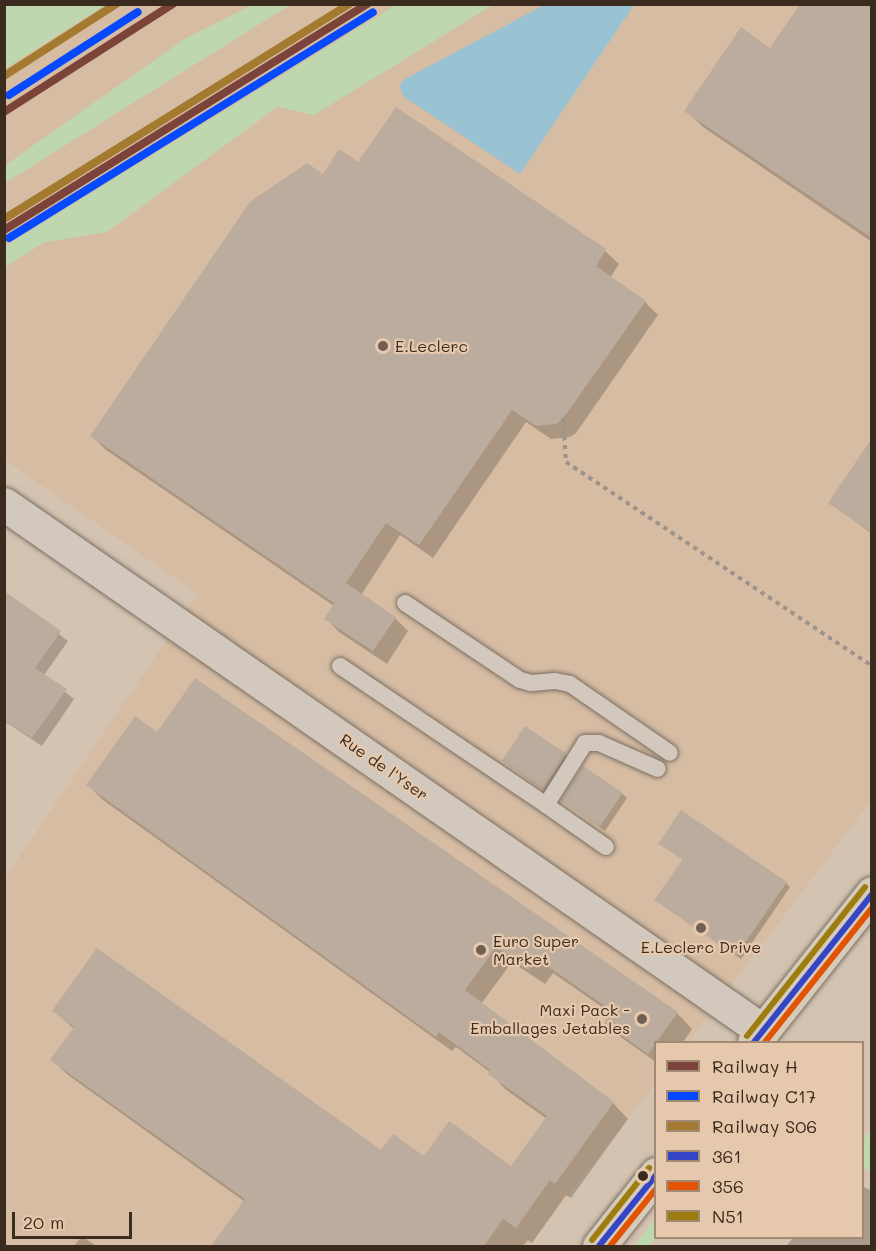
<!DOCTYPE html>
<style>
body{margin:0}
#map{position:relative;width:876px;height:1251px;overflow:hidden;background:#d4c3b1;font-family:Mali,sans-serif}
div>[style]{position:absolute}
.built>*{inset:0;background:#d6bca2}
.green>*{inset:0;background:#bfd7ae}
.water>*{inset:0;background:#99c3d3}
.shadow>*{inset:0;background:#0003}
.building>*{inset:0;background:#bbac9e;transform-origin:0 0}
.path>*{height:4px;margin-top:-2px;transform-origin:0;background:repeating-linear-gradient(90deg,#9d938a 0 4.5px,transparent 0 9px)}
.roads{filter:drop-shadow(0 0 2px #7b7065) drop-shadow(0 0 2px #7b7065)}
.service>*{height:16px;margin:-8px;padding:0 8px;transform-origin:8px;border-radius:8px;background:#d3c8be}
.minor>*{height:33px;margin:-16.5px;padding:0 16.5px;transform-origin:16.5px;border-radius:16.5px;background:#d3c8be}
.primary>*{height:33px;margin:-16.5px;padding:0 16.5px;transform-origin:16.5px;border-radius:16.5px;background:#d6cbba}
.bus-1>*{height:6px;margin:-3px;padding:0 3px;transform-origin:3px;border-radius:3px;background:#3445c6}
.bus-2>*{height:6px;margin:-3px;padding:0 3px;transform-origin:3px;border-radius:3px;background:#e25304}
.bus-3>*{height:6px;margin:-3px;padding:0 3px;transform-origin:3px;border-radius:3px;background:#9d7c10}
.rail-1>*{height:8px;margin:-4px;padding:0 4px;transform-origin:4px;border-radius:4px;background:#7b4339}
.rail-2>*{height:8px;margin:-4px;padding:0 4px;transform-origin:4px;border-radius:4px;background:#0749ff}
.rail-3>*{height:8px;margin:-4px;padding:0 4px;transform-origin:4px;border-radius:4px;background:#a37a30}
.dots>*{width:16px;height:16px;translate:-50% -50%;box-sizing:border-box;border:3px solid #e6c9ad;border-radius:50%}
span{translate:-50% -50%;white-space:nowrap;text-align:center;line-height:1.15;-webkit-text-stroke:4.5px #e6c9ad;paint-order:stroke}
.poi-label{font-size:16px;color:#3b2a1e}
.left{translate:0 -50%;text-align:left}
.right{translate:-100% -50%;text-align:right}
.street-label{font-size:16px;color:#3b2a1e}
.frame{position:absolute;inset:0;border:6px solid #3b2a1e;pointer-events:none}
.legend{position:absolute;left:654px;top:1041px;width:210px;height:198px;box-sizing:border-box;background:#e6c9ad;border:2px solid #a28974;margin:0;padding:8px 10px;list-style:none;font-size:18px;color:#3b2a1e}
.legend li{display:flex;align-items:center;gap:12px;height:30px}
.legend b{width:30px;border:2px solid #a28974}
.scale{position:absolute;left:12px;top:1212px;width:120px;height:27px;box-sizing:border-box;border:3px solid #3b2a1e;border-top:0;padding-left:8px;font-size:18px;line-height:21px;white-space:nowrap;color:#3b2a1e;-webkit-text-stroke:4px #e6c9ad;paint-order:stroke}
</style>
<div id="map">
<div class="built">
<i style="clip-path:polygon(5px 5px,871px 5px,871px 801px,688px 1042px,656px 1042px,655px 1084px,529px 1246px,5px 1246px,5px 878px,198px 594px,5px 460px)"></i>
</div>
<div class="green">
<i style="clip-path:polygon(5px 4px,105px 4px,105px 5px,5px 69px)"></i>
<i style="clip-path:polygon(254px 4px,290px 5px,5px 183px,5px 166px,21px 154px,186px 38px)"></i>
<i style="clip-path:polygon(396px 5px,493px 5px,314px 115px,277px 107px,107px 232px,45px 242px,5px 267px,5px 246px)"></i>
<i style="clip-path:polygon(869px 1131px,871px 1133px,871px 1172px,863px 1167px,863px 1141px)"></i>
<i style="clip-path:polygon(655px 1218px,656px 1238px,649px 1246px,634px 1246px)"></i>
</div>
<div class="water">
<i style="clip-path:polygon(546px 4px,634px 5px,520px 174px,403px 96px,400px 86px,403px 80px)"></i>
</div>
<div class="shadow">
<i style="clip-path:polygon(872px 4px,872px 242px,703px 127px,686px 110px,771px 50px)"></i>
<i style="clip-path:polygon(396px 109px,605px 251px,619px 264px,610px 278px,645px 302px,658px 315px,576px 433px,570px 437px,551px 439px,526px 422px,433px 558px,400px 535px,361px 595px,395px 618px,408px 631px,387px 664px,339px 632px,326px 618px,334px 606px,106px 450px,92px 436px,324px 176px,359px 164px)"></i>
<i style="clip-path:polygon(872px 441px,872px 534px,830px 502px)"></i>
<i style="clip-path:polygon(4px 593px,68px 641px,44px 675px,74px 699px,42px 746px,4px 721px)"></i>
<i style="clip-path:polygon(157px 734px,677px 1013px,692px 1029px,683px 1042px,656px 1042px,656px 1062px,622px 1038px,606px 1023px,612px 1014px,553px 973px,545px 984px,512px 962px,481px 1004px,613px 1103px,628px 1119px,571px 1198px,566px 1195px,532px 1243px,528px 1240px,523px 1246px,212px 1246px,245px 1202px,68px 1075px,52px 1060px,74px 1029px,54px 1011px,381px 1152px,511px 1168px,547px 1119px,505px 1089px,490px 1072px,456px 1047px,452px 1051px,103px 800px,88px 785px)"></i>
<i style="clip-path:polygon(565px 755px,569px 760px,548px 793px,503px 761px)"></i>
<i style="clip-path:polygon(622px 794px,627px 798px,605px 831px,563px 801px)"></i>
<i style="clip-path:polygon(665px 848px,786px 883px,790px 887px,741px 959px,661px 904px,684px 860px)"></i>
<i style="clip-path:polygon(862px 1186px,872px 1191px,872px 1246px,786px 1246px,793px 1238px,862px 1238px)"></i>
<i style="clip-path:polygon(82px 1236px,96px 1246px,74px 1246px)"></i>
</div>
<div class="building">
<i style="clip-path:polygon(800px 4px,872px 4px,872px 238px,684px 111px,741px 27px,770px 48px)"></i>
<i style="clip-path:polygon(396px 107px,606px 249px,596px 266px,646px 301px,562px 420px,556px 424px,536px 426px,512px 410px,419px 545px,386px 523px,346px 583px,396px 617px,373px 651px,324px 619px,341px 592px,334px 603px,90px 436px,250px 202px,307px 163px,323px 174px,339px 149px,358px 162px)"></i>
<i style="clip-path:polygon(872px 438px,872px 533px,828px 503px)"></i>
<i style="clip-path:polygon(4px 591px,61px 631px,35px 668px,67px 689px,32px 738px,4px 720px)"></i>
<i style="clip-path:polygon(195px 678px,678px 1012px,648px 1054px,604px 1023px,612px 1011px,536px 958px,528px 970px,496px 947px,465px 990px,614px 1102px,555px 1184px,550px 1180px,516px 1228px,503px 1219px,484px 1246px,211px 1246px,245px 1199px,50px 1060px,74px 1027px,52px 1011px,97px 948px,381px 1150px,393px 1134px,424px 1156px,449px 1121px,511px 1166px,547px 1116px,488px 1074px,490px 1070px,439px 1032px,436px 1037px,86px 785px,135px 716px,157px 732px)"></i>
<i style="left:525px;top:726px;width:50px;height:42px;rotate:34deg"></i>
<i style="left:583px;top:766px;width:48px;height:41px;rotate:34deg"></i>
<i style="clip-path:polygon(681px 810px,787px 882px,736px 956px,654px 900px,683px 859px,658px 844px)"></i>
</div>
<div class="path">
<i style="left:563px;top:418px;width:44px;rotate:86.1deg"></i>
<i style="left:566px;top:462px;width:368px;rotate:33.7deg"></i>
</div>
<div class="roads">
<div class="service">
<i style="left:405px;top:603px;width:138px;rotate:33.8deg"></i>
<i style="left:520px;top:680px;width:11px;rotate:15deg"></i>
<i style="left:531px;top:683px;width:24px;rotate:-5deg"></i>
<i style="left:555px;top:681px;width:15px;rotate:11deg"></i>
<i style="left:570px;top:684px;width:121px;rotate:34.6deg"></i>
<i style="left:340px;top:666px;width:249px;rotate:34deg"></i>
<i style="left:546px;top:805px;width:73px;rotate:-57.8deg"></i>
<i style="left:585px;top:743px;width:14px"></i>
<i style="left:599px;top:743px;width:64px;rotate:23.8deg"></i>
<i style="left:546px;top:805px;width:73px;rotate:35deg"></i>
</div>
<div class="minor">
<i style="left:4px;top:504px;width:924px;rotate:34.77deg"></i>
</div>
<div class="primary">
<i style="left:754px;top:1042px;width:190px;rotate:-51.6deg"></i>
<i style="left:599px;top:1246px;width:92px;rotate:-51.6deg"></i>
</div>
</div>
<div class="bus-1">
<i style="left:754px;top:1042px;width:189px;rotate:-51.4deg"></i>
<i style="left:599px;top:1246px;width:91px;rotate:-51.2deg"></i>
</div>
<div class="bus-2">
<i style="left:765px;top:1042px;width:171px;rotate:-51.4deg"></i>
<i style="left:610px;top:1246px;width:73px;rotate:-51.1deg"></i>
</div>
<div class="bus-3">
<i style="left:747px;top:1036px;width:190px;rotate:-51.6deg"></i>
<i style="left:592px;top:1240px;width:92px;rotate:-51.6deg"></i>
</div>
<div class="rail-1">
<i style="left:4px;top:112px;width:201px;rotate:-32.6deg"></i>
<i style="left:4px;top:230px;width:428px;rotate:-31.9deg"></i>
</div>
<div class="rail-2">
<i style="left:9px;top:95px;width:153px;rotate:-32.8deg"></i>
<i style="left:9px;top:238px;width:428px;rotate:-31.8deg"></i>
</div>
<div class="rail-3">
<i style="left:4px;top:76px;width:133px;rotate:-32.7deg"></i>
<i style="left:4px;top:219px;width:407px;rotate:-31.9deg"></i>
</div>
<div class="dots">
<i style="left:383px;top:346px;background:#716051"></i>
<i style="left:701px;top:928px;background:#716051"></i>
<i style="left:481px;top:950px;background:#716051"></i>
<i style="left:642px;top:1019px;background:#716051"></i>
<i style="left:643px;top:1176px;background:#3b2a1e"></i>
</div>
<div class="poi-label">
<span class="left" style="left:395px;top:346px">E.Leclerc</span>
<span class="left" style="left:493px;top:950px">Euro Super<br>Market</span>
<span style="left:701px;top:947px">E.Leclerc Drive</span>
<span class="right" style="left:630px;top:1019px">Maxi Pack -<br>Emballages Jetables</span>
</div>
<div class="street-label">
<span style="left:384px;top:767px;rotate:35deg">Rue de l'Yser</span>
</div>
<div class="frame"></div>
<ul class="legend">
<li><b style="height:8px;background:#7b4339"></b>Railway H</li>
<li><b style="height:8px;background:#0749ff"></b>Railway C17</li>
<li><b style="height:8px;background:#a37a30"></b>Railway S06</li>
<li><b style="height:8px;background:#3445c6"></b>361</li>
<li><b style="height:8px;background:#e25304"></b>356</li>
<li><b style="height:8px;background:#9d7c10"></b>N51</li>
</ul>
<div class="scale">20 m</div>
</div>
